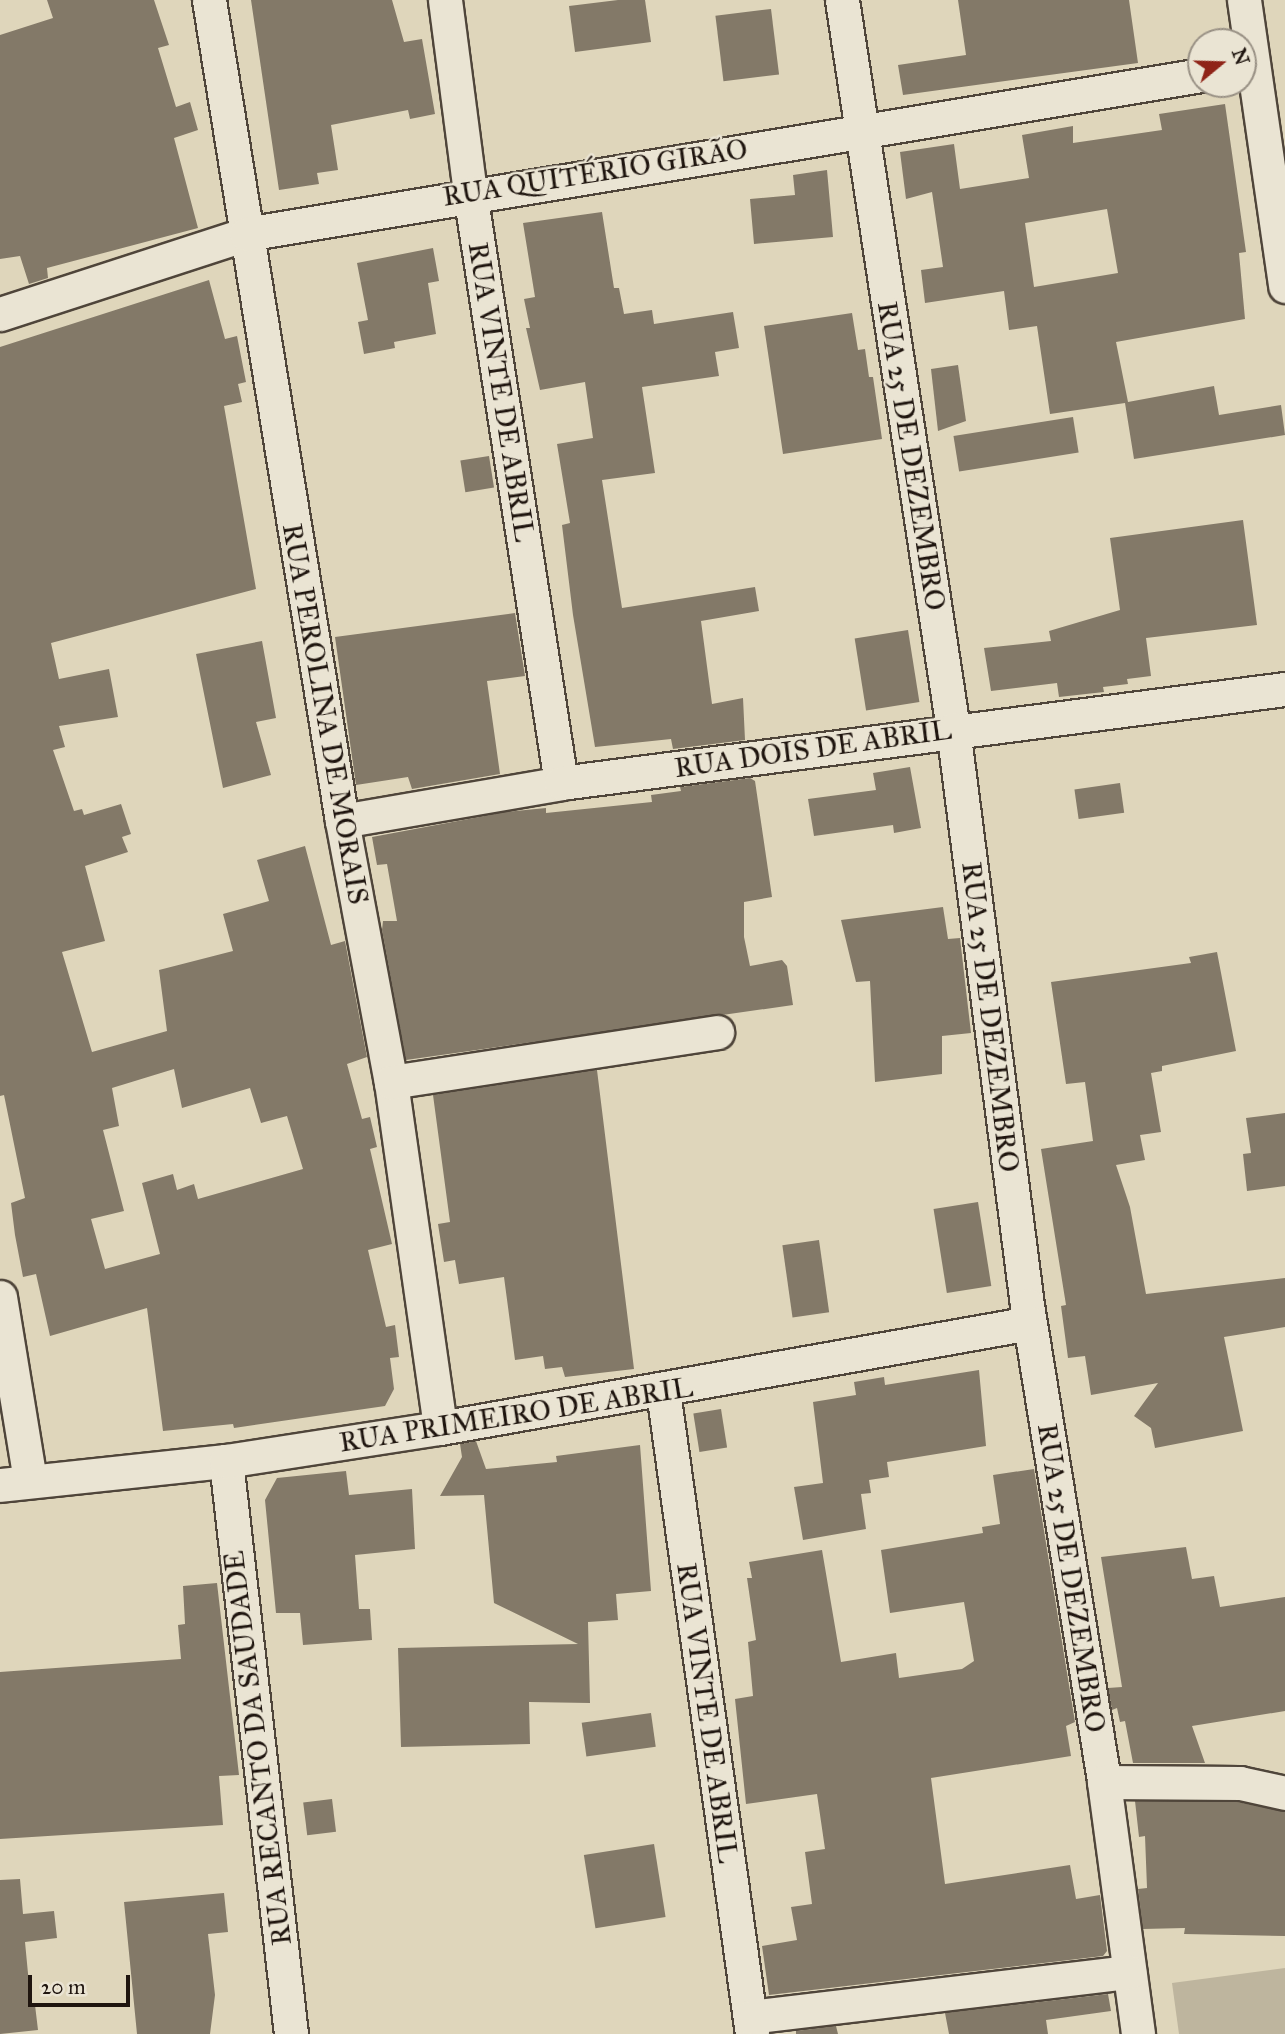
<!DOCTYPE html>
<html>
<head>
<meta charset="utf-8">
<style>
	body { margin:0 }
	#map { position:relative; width:1285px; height:2034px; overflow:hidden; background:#dfd6bb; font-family:"IM FELL Great Primer",serif }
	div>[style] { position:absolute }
	.green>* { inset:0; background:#beb59e }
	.building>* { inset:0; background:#837968; transform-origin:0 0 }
	.roads { filter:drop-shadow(2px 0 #4f453a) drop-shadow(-2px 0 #4f453a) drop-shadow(0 2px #4f453a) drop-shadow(0 -2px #4f453a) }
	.street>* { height:33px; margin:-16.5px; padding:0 16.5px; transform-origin:16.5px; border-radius:16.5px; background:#eae4d3 }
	span { translate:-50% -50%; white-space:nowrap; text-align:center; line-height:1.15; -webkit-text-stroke:5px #eae4d3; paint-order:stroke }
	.street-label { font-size:28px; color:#1f150f }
	.north { position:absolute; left:1187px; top:28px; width:70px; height:70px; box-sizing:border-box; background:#eae4d3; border:2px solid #999185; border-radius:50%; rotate:71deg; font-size:19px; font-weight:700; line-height:28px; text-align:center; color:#1f150f }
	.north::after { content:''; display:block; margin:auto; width:24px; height:32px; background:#8f2418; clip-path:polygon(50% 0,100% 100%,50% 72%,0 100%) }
	.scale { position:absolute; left:28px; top:1975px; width:102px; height:32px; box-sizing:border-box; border:4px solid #1f150f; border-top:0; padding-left:9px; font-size:21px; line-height:24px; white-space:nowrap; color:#1f150f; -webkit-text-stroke:5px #eae4d3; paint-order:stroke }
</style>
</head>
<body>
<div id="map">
	<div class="green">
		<div style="clip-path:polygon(1285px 1968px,1285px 2034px,1179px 2034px,1172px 1983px)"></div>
	</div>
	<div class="building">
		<div style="clip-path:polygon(47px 0,154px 0,169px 45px,158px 48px,176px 107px,190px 102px,198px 130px,174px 138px,198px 228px,47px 268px,48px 278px,29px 284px,20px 256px,0 259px,0 35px,53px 18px)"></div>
		<div style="clip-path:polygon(251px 0,392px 0,404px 42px,422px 39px,435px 114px,410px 119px,408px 110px,331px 125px,338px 170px,317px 173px,319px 184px,279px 190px)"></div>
		<div style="clip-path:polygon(618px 0,645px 0,651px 42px,575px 52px,569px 6px)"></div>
		<div style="clip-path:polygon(958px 0,1129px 0,1138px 63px,903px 95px,898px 65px,966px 55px)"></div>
		<div style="left:771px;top:9px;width:66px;height:56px;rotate:83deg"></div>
		<div style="clip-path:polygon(evenodd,1225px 104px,1246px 252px,1239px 253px,1245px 319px,1116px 342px,1128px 402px,1214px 386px,1219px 415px,1281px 405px,1285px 435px,1134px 459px,1125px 403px,1050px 414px,1037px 326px,1009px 330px,1004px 291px,925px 303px,921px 270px,943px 267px,932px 192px,906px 199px,900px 152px,954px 144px,960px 189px,1029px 178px,1022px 135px,1073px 126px,1073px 143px,1162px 130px,1159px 114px,1225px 104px,1107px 209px,1118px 273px,1034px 287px,1025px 223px,1107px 209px)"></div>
		<div style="clip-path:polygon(827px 170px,833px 237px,754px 244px,750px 199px,795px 195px,793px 175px)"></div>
		<div style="clip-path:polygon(602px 212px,614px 288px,619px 288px,624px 314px,652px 310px,654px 324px,733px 312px,739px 348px,715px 352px,719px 376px,642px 387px,655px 473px,602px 480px,622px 608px,755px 587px,759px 611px,701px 621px,712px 704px,743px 698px,745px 740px,673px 749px,671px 739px,595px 747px,573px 615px,562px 525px,570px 523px,557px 444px,593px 438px,585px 382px,540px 390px,526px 328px,530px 328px,524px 299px,535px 297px,523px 223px)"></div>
		<div style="clip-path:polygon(433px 248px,439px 281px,428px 283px,436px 334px,394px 342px,395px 348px,364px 354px,358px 322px,368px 320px,357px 263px)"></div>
		<div style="clip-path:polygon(evenodd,209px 280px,225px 339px,237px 336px,246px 382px,238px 384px,242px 402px,224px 406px,256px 589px,51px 643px,59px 679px,109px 669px,118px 717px,59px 726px,65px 747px,53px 750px,74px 811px,82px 809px,84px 815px,121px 804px,131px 834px,122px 837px,128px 852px,85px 866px,105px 941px,62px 952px,92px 1052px,167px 1031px,159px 970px,233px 951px,223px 914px,269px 901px,257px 860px,305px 846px,331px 945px,345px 941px,367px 1057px,347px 1064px,362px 1119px,370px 1117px,377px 1147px,370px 1149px,392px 1244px,368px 1250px,386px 1327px,395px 1325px,399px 1357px,390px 1358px,394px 1389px,385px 1406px,234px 1428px,233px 1424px,163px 1431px,147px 1308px,50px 1336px,36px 1274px,23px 1277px,15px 1235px,11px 1203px,25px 1198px,4px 1095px,0 1096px,0 347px,209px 280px,174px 1069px,182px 1108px,250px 1088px,261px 1123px,287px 1116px,303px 1169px,198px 1199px,194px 1184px,177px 1190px,173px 1174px,142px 1183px,160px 1254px,105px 1269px,91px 1219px,124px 1211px,103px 1130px,119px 1126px,112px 1088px,174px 1069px)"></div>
		<div style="clip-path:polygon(852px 313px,858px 350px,865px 349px,869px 377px,873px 377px,882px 439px,783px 454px,764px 326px)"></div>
		<div style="clip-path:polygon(958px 365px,966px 421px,938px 431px,931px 369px)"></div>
		<div style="left:1073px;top:417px;width:36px;height:121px;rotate:81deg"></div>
		<div style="left:489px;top:456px;width:32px;height:29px;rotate:81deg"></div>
		<div style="clip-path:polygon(1243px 520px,1257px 625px,1146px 638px,1151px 676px,1127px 679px,1128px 684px,1103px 687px,1104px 692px,1059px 697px,1057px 683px,991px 691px,984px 648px,1051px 641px,1049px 631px,1120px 610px,1110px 538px)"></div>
		<div style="clip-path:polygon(515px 613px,525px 676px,487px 681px,500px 774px,412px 789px,408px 777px,356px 785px,335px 637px)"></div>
		<div style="left:908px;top:630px;width:73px;height:54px;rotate:81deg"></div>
		<div style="clip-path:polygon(262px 641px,276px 718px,256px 722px,271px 775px,223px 788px,196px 654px)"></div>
		<div style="clip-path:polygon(910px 767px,921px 828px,894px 833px,893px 825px,814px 836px,808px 799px,876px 790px,873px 773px)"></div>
		<div style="clip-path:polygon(750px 778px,755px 781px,772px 897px,744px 902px,744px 937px,750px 966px,782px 960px,787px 966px,793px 1005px,406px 1060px,382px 930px,383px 921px,397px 921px,387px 864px,377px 865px,372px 837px,506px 812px,546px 808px,546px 813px,652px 802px,651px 795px,681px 791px,680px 787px)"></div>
		<div style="left:1120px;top:783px;width:30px;height:46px;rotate:82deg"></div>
		<div style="clip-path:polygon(943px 907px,948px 939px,960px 938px,971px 1033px,942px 1036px,942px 1074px,875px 1082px,870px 981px,856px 982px,841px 920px)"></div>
		<div style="clip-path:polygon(1217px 952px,1236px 1051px,1162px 1066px,1162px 1071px,1151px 1073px,1161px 1132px,1140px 1135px,1145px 1160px,1116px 1165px,1130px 1207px,1146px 1294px,1285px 1278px,1285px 1327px,1224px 1337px,1243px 1431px,1155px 1448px,1151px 1428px,1134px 1416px,1158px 1383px,1091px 1395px,1085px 1356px,1068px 1358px,1061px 1306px,1066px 1305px,1041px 1149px,1093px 1141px,1085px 1082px,1066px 1084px,1051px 982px,1191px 963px,1189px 957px)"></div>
		<div style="clip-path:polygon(597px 1070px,634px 1369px,565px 1377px,562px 1367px,545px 1369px,543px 1356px,515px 1360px,504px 1277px,459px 1284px,455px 1260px,444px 1262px,438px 1224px,450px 1222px,433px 1095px)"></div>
		<div style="clip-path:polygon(1285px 1113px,1285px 1186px,1247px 1191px,1243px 1154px,1251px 1153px,1246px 1118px)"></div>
		<div style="left:978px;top:1202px;width:85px;height:45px;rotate:81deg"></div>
		<div style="left:819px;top:1240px;width:73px;height:37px;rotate:82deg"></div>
		<div style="clip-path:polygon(979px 1370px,986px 1446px,887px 1462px,889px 1477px,869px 1480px,871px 1493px,861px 1494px,866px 1529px,803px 1540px,794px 1487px,823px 1483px,813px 1402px,856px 1395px,854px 1382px,884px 1377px,885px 1385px)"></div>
		<div style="left:721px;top:1409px;width:39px;height:28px;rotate:81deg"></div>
		<div style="clip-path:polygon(476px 1441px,486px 1469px,557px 1462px,556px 1456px,640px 1445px,651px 1591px,616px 1594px,618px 1620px,588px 1622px,590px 1703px,529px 1702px,530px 1744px,401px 1747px,398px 1648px,578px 1644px,494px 1603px,484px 1495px,440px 1496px,462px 1457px,460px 1444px)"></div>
		<div style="clip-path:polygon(1034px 1469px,1075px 1722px,1066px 1726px,1071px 1756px,931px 1778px,945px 1884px,1070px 1865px,1076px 1899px,1100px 1895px,1107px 1951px,1103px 1956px,769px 1995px,762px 1946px,797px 1940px,791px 1907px,812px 1904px,805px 1852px,825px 1849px,817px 1794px,746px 1804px,735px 1699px,753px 1696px,748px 1642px,756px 1640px,747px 1578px,752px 1578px,749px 1562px,822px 1550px,841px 1662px,896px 1653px,899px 1678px,962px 1669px,974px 1661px,964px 1602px,890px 1613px,881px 1550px,983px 1533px,982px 1527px,1000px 1524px,993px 1475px)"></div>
		<div style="clip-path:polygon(346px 1471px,349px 1495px,412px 1489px,415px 1549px,355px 1555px,359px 1609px,370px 1609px,372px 1640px,303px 1645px,300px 1613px,276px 1613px,265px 1500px,277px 1478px)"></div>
		<div style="clip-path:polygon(1186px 1547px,1192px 1579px,1214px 1576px,1220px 1607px,1285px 1597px,1285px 1711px,1192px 1726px,1205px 1763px,1133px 1763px,1125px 1721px,1120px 1722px,1117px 1708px,1112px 1710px,1108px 1688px,1122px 1687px,1101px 1557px)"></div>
		<div style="clip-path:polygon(217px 1583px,239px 1775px,219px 1776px,223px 1825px,0 1839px,0 1672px,181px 1659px,178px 1625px,185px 1624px,183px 1586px)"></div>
		<div style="left:651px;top:1713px;width:34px;height:70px;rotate:82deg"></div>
		<div style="left:332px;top:1799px;width:33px;height:29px;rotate:83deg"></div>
		<div style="clip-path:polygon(1135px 1801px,1238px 1802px,1285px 1812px,1285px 1936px,1184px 1934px,1185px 1928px,1143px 1929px,1138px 1889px,1147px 1888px,1145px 1836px,1139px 1837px)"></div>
		<div style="left:654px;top:1844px;width:74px;height:71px;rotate:81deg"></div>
		<div style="clip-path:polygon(20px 1879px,23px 1914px,54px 1911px,57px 1938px,25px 1942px,31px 2005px,35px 2005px,38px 2030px,0 2034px,0 1880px)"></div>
		<div style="clip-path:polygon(224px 1893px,228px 1932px,208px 1934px,215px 1995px,210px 2034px,137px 2034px,124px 1902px)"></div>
		<div style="clip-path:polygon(1108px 1994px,1111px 2011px,1046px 2020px,1048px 2034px,949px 2034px,945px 2013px)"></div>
		<div style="clip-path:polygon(836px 2026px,838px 2034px,796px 2034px,796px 2031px)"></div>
	</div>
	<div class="roads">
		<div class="street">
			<div style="left:209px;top:0;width:832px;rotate:80.8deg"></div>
			<div style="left:342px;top:821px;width:266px;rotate:79.4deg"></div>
			<div style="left:391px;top:1082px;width:349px;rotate:81.9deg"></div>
			<div style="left:445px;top:0;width:195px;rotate:82.6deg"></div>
			<div style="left:470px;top:193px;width:597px;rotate:81.23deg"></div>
			<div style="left:842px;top:0;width:737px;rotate:81.34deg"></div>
			<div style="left:953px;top:729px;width:581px;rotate:82.68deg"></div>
			<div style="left:1027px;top:1305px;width:483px;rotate:80.8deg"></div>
			<div style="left:1104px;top:1782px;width:254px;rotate:82.3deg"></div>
			<div style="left:1244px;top:0;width:289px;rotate:81.8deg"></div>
			<div style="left:0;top:314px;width:259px;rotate:-18deg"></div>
			<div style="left:246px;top:234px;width:968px;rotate:-9.45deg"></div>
			<div style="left:342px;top:821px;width:222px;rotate:-9.8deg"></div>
			<div style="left:561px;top:783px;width:730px;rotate:-7.4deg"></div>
			<div style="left:391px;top:1082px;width:330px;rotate:-8.7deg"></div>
			<div style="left:0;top:1297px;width:186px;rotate:80.7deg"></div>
			<div style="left:663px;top:1391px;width:649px;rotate:82.12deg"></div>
			<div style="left:226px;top:1461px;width:577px;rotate:83.53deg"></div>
			<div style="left:0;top:1485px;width:227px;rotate:-6.1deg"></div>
			<div style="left:226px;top:1461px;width:217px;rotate:-8.8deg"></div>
			<div style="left:440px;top:1428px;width:599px;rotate:-10.09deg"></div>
			<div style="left:1104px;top:1782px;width:136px;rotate:0.4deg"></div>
			<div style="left:1240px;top:1783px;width:46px;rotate:12.5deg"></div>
			<div style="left:750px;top:2017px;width:382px;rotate:-6.8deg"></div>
		</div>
	</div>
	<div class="street-label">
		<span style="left:595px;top:173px;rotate:-9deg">RUA QUITÉRIO GIRÃO</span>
		<span style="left:501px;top:392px;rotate:81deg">RUA VINTE DE ABRIL</span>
		<span style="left:911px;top:456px;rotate:81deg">RUA 25 DE DEZEMBRO</span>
		<span style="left:325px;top:714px;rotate:80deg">RUA PEROLINA DE MORAIS</span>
		<span style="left:813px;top:749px;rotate:-8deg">RUA DOIS DE ABRIL</span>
		<span style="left:990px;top:1017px;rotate:83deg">RUA 25 DE DEZEMBRO</span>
		<span style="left:516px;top:1415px;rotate:-9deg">RUA PRIMEIRO DE ABRIL</span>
		<span style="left:1071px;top:1578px;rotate:81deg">RUA 25 DE DEZEMBRO</span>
		<span style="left:707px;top:1713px;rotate:82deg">RUA VINTE DE ABRIL</span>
		<span style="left:258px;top:1748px;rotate:-97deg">RUA RECANTO DA SAUDADE</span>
	</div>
	<div class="north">N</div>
	<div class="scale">20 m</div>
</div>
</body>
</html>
